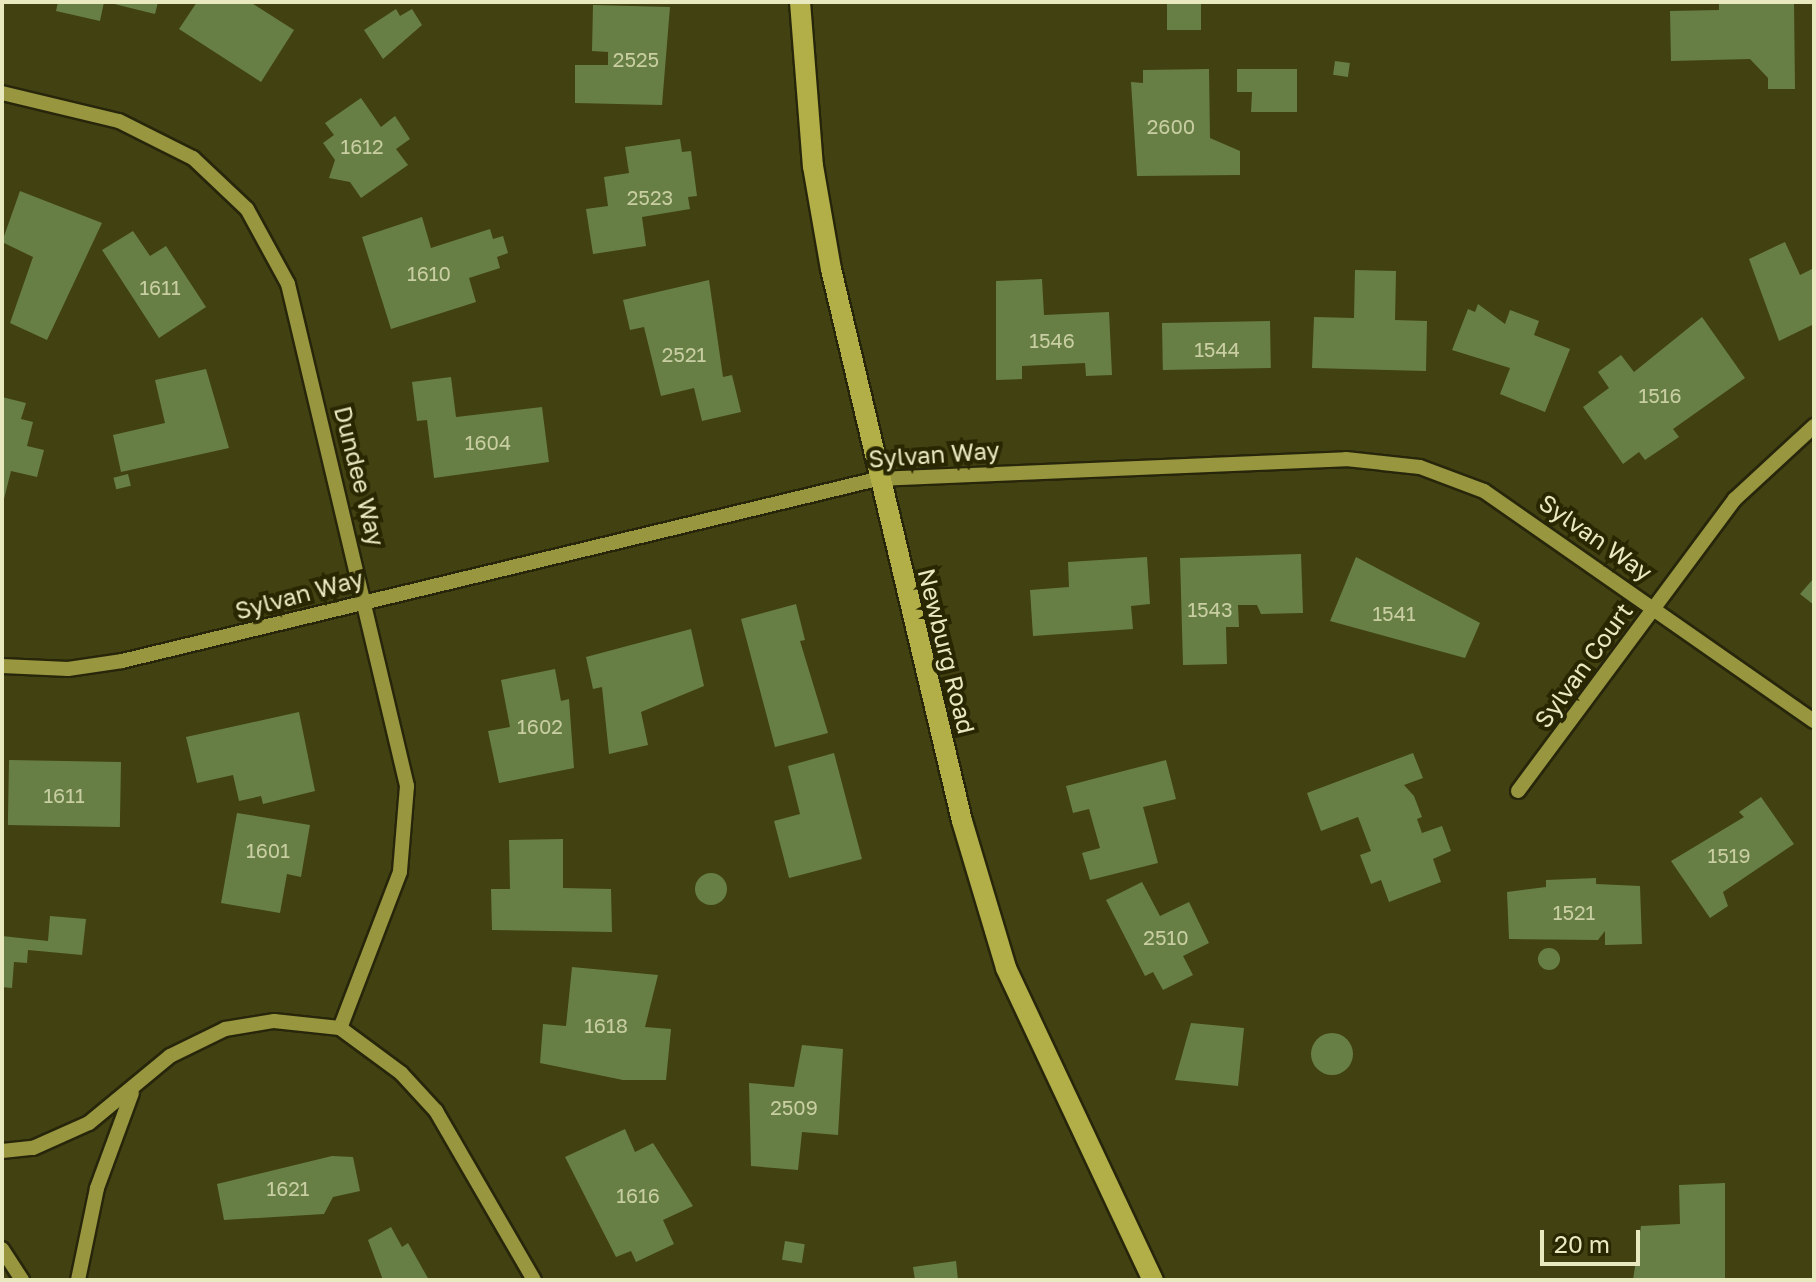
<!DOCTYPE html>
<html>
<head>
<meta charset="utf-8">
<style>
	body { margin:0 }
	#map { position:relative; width:1816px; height:1282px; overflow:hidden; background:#424112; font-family:"Golos Text",sans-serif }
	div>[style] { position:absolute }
	.building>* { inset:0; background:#677f45; transform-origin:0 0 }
	.round { border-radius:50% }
	.roads { filter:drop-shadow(2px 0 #27260b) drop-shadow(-2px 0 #27260b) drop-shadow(0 2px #27260b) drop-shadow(0 -2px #27260b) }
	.minor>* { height:14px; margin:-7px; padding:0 7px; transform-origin:7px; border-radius:7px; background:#98963f }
	.major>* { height:20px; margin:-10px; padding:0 10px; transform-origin:10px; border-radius:10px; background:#b2af48 }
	span { translate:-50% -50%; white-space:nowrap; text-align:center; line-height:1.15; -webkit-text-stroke:8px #282702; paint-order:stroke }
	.number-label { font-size:20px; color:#c8cea1 }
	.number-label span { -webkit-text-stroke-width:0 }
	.street-label { font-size:24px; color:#e9e9c0 }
	.frame { position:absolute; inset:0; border:4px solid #e9e9c0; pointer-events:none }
	.scale { position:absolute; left:1540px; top:1230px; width:100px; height:36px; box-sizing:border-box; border:4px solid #e9e9c0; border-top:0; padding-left:10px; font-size:24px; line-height:28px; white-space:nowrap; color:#e9e9c0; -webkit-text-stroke:6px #282702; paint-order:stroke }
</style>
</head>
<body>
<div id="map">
	<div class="building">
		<div style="clip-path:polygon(58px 2px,104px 2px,100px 21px,56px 11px)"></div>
		<div style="clip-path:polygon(106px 2px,158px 2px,155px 14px)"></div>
		<div style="clip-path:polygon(197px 2px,250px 2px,294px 30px,261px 82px,179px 29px)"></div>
		<div style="left:1167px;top:2px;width:34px;height:28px"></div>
		<div style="clip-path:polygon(1719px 2px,1794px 2px,1795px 89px,1768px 89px,1768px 78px,1750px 59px,1671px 61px,1670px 11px,1719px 10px)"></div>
		<div style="clip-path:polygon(593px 5px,670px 7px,662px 105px,575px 103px,575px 65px,608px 65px,608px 52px,592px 51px)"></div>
		<div style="clip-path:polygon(396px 9px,400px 16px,412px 9px,422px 25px,383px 59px,364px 30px)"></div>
		<div style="left:1335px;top:61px;width:15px;height:14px;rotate:8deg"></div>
		<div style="clip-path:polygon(1209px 69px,1210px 138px,1240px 151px,1240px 175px,1137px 176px,1131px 82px,1143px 83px,1143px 70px)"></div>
		<div style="clip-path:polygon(1237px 69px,1297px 69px,1297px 112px,1251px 112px,1252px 92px,1237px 92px)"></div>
		<div style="clip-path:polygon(361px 98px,381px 127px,395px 116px,410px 139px,396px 149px,408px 165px,361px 198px,350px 182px,329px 178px,335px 160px,323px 143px,334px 135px,325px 123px)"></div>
		<div style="clip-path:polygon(680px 139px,682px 152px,691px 151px,697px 196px,688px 197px,690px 209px,642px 217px,646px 246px,593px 254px,586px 209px,608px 206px,604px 177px,629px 173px,625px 147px)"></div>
		<div style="clip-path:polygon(20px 191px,102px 223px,47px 340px,10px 323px,33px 257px,2px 242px)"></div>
		<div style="clip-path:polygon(422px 217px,431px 248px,490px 229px,493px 239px,503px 236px,508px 253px,497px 257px,500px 268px,469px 278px,476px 302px,391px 329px,362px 237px)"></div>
		<div style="clip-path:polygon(133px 231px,150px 256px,166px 246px,206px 307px,159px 338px,102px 250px)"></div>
		<div style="clip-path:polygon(1785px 242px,1800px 275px,1814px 268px,1814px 324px,1779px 341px,1749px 259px)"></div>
		<div style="clip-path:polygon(1355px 270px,1396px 271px,1395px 320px,1427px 321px,1426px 371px,1312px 368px,1314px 317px,1354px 318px)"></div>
		<div style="clip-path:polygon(1042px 279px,1044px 315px,1109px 312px,1112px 375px,1086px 376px,1085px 363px,1022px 366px,1022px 379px,996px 380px,996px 281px)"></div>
		<div style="clip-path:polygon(709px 280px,723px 377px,732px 375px,741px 412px,702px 421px,694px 388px,661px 396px,644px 327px,630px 330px,623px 300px)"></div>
		<div style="clip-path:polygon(1478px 304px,1505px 324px,1510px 310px,1539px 321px,1534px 335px,1570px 349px,1545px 412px,1500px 394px,1510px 368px,1452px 350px,1468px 309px,1475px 312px)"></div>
		<div style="clip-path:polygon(1702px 317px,1745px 378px,1673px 429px,1679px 437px,1645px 460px,1639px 452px,1623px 464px,1583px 407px,1609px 388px,1598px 372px,1621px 355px,1634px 372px)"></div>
		<div style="left:1270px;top:321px;width:47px;height:108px;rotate:89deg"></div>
		<div style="clip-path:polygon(206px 369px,229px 448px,121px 472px,113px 435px,165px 423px,155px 380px)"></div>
		<div style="clip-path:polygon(451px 377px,456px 417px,542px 407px,549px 462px,434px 478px,427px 420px,417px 421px,412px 382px)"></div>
		<div style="clip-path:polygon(2px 397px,26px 403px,21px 419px,33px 422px,27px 446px,44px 450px,37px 477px,11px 471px,3px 503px)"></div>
		<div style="left:128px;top:474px;width:12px;height:15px;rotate:76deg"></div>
		<div style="clip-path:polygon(1301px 554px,1303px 613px,1261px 614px,1257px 605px,1238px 605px,1239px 627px,1226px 627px,1227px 664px,1183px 665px,1180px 558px)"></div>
		<div style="clip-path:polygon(1147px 557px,1150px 604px,1131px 606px,1133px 629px,1033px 636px,1030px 590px,1069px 587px,1068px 562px)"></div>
		<div style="clip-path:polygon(1356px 557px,1480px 623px,1465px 658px,1330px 621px)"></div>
		<div style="clip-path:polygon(1814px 578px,1814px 605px,1800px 594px)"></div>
		<div style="clip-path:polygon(796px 604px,805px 640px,800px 641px,828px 733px,775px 747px,741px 619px)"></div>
		<div style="clip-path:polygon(691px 629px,704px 686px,641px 712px,648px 745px,609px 754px,602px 687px,593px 689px,586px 657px)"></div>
		<div style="clip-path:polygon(555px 669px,561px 701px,569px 699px,574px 768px,499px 783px,488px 731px,510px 727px,501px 680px)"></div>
		<div style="clip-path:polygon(299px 712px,315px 791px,263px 804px,261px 796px,239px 801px,233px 775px,197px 783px,186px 737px)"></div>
		<div style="clip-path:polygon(834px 753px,862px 859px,789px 878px,774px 821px,800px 814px,788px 766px)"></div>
		<div style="clip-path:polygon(1413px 753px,1423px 778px,1404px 785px,1414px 796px,1422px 817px,1417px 819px,1422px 833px,1442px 826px,1451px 851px,1433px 859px,1441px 882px,1389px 902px,1381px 880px,1371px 884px,1360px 855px,1371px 851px,1358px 817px,1321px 831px,1307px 793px)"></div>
		<div style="left:9px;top:760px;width:112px;height:65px;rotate:1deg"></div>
		<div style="clip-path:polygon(1166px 760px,1176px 799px,1143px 807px,1158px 863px,1090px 880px,1082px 853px,1100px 848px,1089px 809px,1073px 813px,1066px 786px)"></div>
		<div style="clip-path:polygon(1761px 797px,1794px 844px,1723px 892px,1728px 906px,1710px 918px,1671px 861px,1744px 817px,1739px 812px)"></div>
		<div style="clip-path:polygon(237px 813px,310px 825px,301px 877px,287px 874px,280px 913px,221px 903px)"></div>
		<div style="clip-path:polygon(563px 839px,563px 888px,611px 889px,612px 932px,492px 930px,491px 889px,510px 889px,509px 840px)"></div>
		<div class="round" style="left:695px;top:873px;width:32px;height:32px"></div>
		<div style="clip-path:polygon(1596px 878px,1596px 884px,1640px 886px,1642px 944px,1605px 945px,1605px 931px,1598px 940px,1509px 939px,1507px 892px,1546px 887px,1546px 880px)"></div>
		<div style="clip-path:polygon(1142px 882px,1160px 916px,1189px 902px,1209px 943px,1183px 956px,1193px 975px,1163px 990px,1153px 972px,1145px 976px,1106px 900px)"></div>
		<div style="clip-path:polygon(50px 916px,86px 919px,82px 955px,28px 950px,27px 963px,14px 962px,12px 988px,2px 987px,2px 936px,48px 941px)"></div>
		<div class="round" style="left:1538px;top:948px;width:22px;height:22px"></div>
		<div style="clip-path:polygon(572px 967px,658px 975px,645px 1027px,671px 1029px,666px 1080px,623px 1080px,540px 1063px,543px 1024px,566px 1026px)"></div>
		<div style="clip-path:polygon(1191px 1023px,1244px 1028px,1238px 1086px,1175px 1080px)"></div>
		<div class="round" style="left:1311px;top:1033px;width:42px;height:42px"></div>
		<div style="clip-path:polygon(802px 1045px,843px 1049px,838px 1135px,802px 1132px,798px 1170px,751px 1166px,749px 1083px,794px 1087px)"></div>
		<div style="clip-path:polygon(625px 1129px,635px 1152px,653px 1143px,693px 1206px,663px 1220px,674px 1244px,636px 1262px,631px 1251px,616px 1257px,565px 1157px)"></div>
		<div style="clip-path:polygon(332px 1156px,353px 1157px,360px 1191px,333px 1197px,324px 1214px,224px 1220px,217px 1184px)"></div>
		<div style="clip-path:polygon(1725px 1183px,1725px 1280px,1633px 1280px,1641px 1226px,1680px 1224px,1679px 1185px)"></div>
		<div style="clip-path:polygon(391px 1227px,402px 1247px,408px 1243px,429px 1280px,383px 1280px,368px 1240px)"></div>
		<div style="left:785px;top:1241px;width:20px;height:19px;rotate:9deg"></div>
		<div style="clip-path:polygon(956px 1261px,958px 1280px,915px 1280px,913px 1267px)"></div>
	</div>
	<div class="roads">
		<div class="minor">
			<div style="left:2px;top:93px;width:120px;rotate:13.5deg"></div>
			<div style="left:119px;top:121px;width:83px;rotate:26.6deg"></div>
			<div style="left:193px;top:158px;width:74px;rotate:43.4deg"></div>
			<div style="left:247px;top:209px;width:85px;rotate:61.3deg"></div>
			<div style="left:288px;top:284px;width:516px;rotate:76.66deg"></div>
			<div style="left:407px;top:786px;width:86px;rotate:94.7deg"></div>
			<div style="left:400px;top:872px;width:167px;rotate:111deg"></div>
			<div style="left:2px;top:666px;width:66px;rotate:2.6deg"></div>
			<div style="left:68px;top:669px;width:55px;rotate:-8.4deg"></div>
			<div style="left:122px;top:661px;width:777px;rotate:-13.55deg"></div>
			<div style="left:877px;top:479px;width:469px;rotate:-2.4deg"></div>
			<div style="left:1346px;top:459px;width:74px;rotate:6.2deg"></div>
			<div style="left:1420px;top:467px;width:68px;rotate:20.6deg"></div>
			<div style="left:1484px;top:491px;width:402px;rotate:34.9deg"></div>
			<div style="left:1518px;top:791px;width:364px;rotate:-53.4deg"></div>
			<div style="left:1735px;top:499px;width:108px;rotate:-42.7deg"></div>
			<div style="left:2px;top:1151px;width:31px;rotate:-6deg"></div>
			<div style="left:33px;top:1148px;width:61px;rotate:-24.1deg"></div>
			<div style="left:89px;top:1123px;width:105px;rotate:-39.6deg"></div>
			<div style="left:170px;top:1056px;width:61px;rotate:-26.1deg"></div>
			<div style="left:225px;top:1029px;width:50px;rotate:-9.3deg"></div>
			<div style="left:274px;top:1021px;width:66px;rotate:6.1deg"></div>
			<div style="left:340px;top:1028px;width:76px;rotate:36.4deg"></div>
			<div style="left:401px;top:1073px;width:52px;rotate:47.4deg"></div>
			<div style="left:436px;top:1111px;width:195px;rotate:59.9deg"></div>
			<div style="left:2px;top:1249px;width:37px;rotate:57deg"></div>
			<div style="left:78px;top:1280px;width:94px;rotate:-78.3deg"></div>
			<div style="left:97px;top:1188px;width:101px;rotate:-69.8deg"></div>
		</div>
		<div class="major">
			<div style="left:800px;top:2px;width:165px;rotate:85.5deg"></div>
			<div style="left:813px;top:166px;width:105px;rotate:80.1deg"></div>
			<div style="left:831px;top:269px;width:567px;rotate:76.65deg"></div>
			<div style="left:962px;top:821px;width:153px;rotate:73.3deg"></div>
			<div style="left:1006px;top:968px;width:345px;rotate:64.8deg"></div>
		</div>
	</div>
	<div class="number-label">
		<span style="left:636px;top:59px">2525</span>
		<span style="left:1171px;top:126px">2600</span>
		<span style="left:362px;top:146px">1612</span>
		<span style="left:650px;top:197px">2523</span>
		<span style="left:429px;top:273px">1610</span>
		<span style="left:160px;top:287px">1611</span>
		<span style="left:1052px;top:340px">1546</span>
		<span style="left:1217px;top:349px">1544</span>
		<span style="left:684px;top:354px">2521</span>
		<span style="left:1660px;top:395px">1516</span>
		<span style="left:488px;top:442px">1604</span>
		<span style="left:1210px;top:609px">1543</span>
		<span style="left:1394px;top:613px">1541</span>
		<span style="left:540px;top:726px">1602</span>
		<span style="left:64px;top:795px">1611</span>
		<span style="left:268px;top:850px">1601</span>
		<span style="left:1729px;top:855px">1519</span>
		<span style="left:1574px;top:912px">1521</span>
		<span style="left:1166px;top:937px">2510</span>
		<span style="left:606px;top:1025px">1618</span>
		<span style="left:794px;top:1107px">2509</span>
		<span style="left:288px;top:1188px">1621</span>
		<span style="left:638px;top:1195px">1616</span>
	</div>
	<div class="street-label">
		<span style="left:934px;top:454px;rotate:-4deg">Sylvan Way</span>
		<span style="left:360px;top:476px;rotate:76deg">Dundee Way</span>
		<span style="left:1596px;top:537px;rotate:35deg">Sylvan Way</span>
		<span style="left:299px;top:594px;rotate:-15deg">Sylvan Way</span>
		<span style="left:947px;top:651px;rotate:76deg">Newburg Road</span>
		<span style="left:1583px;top:665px;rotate:-54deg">Sylvan Court</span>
	</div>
	<div class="frame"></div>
	<div class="scale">20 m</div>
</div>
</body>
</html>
